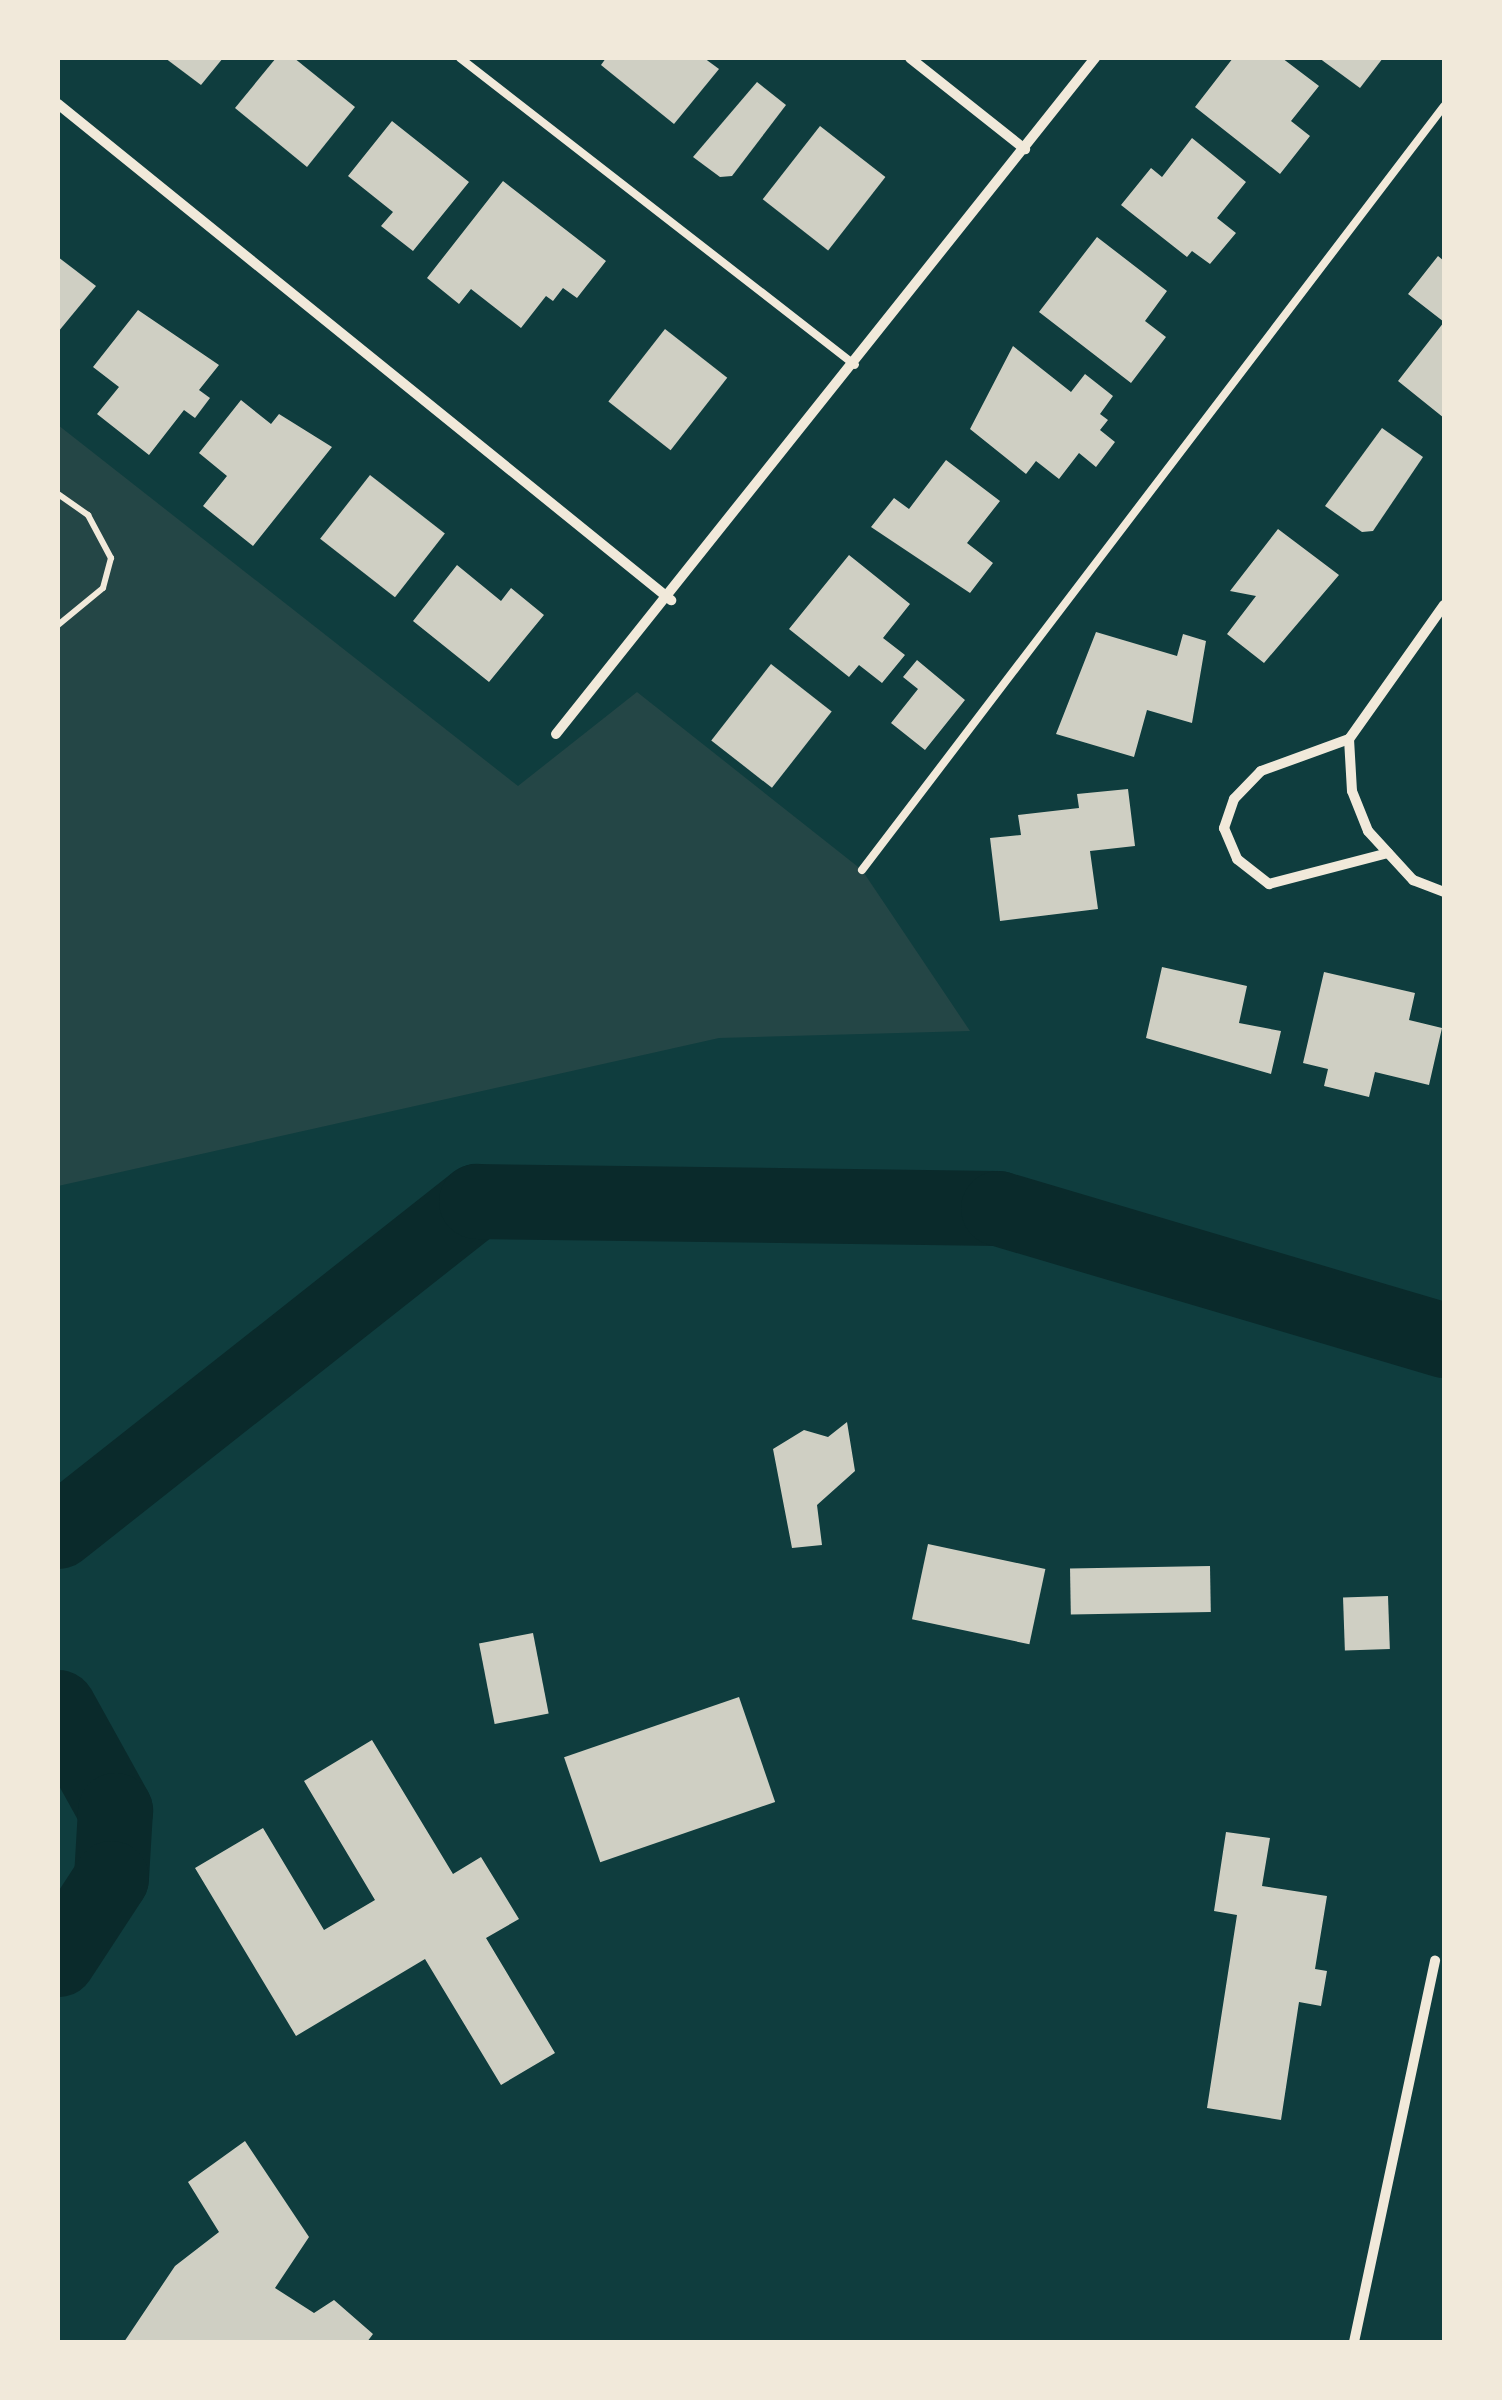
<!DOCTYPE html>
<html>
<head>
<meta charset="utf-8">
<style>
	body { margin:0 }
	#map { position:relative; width:1502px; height:2400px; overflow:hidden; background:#0f3d3e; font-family:"Source Serif 4",serif }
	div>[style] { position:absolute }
	.green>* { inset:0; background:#244646 }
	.river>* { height:75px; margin:-37.5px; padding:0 37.5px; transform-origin:37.5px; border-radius:37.5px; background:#0a2a2b }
	.building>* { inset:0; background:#cfcfc3; transform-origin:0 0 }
	.path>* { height:6px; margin:-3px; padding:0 3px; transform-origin:3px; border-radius:3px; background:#f1e9da }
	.service>* { height:8px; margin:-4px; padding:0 4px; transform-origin:4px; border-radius:4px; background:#f1e9da }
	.minor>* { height:10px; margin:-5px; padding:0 5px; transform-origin:5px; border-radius:5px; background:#f1e9da }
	span { translate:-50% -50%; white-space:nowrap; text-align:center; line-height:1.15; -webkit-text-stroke:10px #f1e9da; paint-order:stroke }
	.frame { position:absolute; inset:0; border:60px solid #f1e9da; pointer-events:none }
</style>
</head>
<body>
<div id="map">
	<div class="green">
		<div style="clip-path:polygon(58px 425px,518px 786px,637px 692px,862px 870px,970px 1031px,719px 1038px,58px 1186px)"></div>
	</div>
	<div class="river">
		<div style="left:58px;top:1531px;width:533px;rotate:-38.29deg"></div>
		<div style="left:476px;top:1201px;width:522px;rotate:0.77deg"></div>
		<div style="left:998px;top:1208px;width:465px;rotate:16.5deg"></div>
		<div style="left:58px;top:1707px;width:118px;rotate:61deg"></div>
		<div style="left:115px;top:1810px;width:68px;rotate:93.4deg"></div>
		<div style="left:111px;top:1878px;width:97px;rotate:123.2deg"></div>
	</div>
	<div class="building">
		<div style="clip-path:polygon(165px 58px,223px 58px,201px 85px)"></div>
		<div style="clip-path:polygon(276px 58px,294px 58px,355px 107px,307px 167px,235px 108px)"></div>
		<div style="clip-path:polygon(606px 58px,704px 58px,719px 69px,674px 124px,601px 65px)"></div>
		<div style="clip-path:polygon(1233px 58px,1282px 58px,1319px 86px,1291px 121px,1310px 136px,1280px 174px,1195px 107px)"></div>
		<div style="clip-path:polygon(1319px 58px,1383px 58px,1360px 88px)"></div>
		<div style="clip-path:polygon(757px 82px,786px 105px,732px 176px,720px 177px,693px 157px)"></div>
		<div style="clip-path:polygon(392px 121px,469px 182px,413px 251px,381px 226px,393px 212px,348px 176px)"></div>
		<div style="left:820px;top:126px;width:83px;height:93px;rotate:38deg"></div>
		<div style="clip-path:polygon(1192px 138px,1246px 182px,1217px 218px,1236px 233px,1210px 264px,1192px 251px,1187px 257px,1121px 205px,1151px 168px,1162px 177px)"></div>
		<div style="clip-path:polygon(503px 181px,606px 261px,577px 298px,563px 288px,553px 301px,546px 296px,521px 328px,471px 289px,459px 304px,427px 278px)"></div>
		<div style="clip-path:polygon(1097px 237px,1167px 291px,1145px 321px,1166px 337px,1131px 383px,1039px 312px)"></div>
		<div style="clip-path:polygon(1438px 256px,1444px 261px,1444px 418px,1398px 381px,1444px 322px,1408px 294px)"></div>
		<div style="clip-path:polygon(58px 257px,96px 286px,58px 332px)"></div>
		<div style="clip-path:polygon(138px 310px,219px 365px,199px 390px,210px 398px,195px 418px,184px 410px,149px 455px,97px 414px,119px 387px,93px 367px)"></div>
		<div style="left:665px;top:329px;width:79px;height:92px;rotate:38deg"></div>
		<div style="clip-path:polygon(1013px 346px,1071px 392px,1085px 374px,1113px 396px,1100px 414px,1108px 420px,1100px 430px,1115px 442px,1096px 467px,1079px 453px,1059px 479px,1036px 461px,1026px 474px,970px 429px)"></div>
		<div style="clip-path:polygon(241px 400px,271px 424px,279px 414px,332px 447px,253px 546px,203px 506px,227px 476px,199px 453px)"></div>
		<div style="clip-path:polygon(1382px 428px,1423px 457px,1373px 531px,1362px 532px,1325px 506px)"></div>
		<div style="clip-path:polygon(946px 460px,1000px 501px,967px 543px,993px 563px,970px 593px,871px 527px,894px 498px,909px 509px)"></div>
		<div style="left:370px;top:475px;width:95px;height:81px;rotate:38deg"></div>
		<div style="clip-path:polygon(1278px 529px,1339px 575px,1264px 663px,1227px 634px,1256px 596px,1230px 591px)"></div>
		<div style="clip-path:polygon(849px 555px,910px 604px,883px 638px,905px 655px,882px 683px,859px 665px,849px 677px,789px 629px)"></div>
		<div style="clip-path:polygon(457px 565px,501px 601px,511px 588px,544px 615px,489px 682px,413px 621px)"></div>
		<div style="clip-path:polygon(1096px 632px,1177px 656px,1183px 634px,1206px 641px,1192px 723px,1147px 710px,1134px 757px,1056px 734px)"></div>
		<div style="clip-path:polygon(917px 660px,965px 700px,925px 750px,891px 723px,918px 689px,903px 677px)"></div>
		<div style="left:771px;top:664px;width:77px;height:97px;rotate:38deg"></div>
		<div style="clip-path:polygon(1128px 789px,1135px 846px,1090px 851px,1098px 909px,1000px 921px,990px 838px,1021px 835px,1018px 815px,1079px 808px,1077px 794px)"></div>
		<div style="clip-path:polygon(1162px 967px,1247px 986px,1239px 1023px,1281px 1031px,1271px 1074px,1146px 1038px)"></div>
		<div style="clip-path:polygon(1324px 972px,1415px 993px,1409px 1020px,1442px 1028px,1429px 1085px,1375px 1072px,1369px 1097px,1324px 1086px,1328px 1069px,1303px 1063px)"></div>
		<div style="clip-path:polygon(847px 1422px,855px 1471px,817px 1505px,822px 1545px,792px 1548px,773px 1449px,804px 1430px,828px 1437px)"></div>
		<div style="left:928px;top:1544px;width:120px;height:77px;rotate:12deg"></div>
		<div style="left:1210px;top:1566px;width:46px;height:140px;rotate:89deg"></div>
		<div style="left:1388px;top:1596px;width:53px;height:45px;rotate:88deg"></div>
		<div style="left:533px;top:1633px;width:82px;height:55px;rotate:79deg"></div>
		<div style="left:739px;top:1697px;width:111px;height:185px;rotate:71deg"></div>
		<div style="clip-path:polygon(372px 1740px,453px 1874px,481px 1857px,519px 1919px,486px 1938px,555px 2053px,501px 2085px,425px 1959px,296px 2036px,195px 1868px,263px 1828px,324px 1930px,375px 1900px,304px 1781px)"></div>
		<div style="clip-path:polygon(1226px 1832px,1270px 1838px,1262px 1886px,1327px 1896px,1315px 1969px,1327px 1971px,1321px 2006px,1299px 2002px,1281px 2120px,1207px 2108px,1237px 1915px,1214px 1911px)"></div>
		<div style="clip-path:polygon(245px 2141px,309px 2237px,275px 2288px,314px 2313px,334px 2300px,373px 2334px,367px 2342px,124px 2342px,175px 2266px,219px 2232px,188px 2182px)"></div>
	</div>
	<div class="path">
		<div style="left:58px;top:494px;width:37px;rotate:35deg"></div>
		<div style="left:88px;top:515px;width:49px;rotate:61.9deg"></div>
		<div style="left:111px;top:558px;width:31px;rotate:105deg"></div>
		<div style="left:103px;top:588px;width:58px;rotate:140.6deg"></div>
	</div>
	<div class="service">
		<div style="left:460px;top:58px;width:500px;rotate:37.85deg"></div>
		<div style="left:862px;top:870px;width:960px;rotate:-52.7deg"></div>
	</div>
	<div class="minor">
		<div style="left:910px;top:58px;width:147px;rotate:38.4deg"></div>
		<div style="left:58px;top:104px;width:789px;rotate:38.98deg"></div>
		<div style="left:1444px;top:605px;width:164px;rotate:125.3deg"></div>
		<div style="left:1349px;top:739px;width:52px;rotate:86.7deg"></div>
		<div style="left:1352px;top:791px;width:43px;rotate:68.2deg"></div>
		<div style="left:1368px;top:831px;width:67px;rotate:47.4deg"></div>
		<div style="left:1413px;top:880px;width:33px;rotate:21deg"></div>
		<div style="left:556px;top:734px;width:865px;rotate:-51.43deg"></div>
		<div style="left:1349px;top:739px;width:94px;rotate:160deg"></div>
		<div style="left:1261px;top:771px;width:39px;rotate:134deg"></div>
		<div style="left:1234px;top:799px;width:31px;rotate:109deg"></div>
		<div style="left:1224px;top:828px;width:34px;rotate:67deg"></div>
		<div style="left:1237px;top:859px;width:41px;rotate:38deg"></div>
		<div style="left:1269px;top:884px;width:123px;rotate:-14.6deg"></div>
		<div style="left:1354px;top:2342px;width:390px;rotate:-78deg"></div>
	</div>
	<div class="frame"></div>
</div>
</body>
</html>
